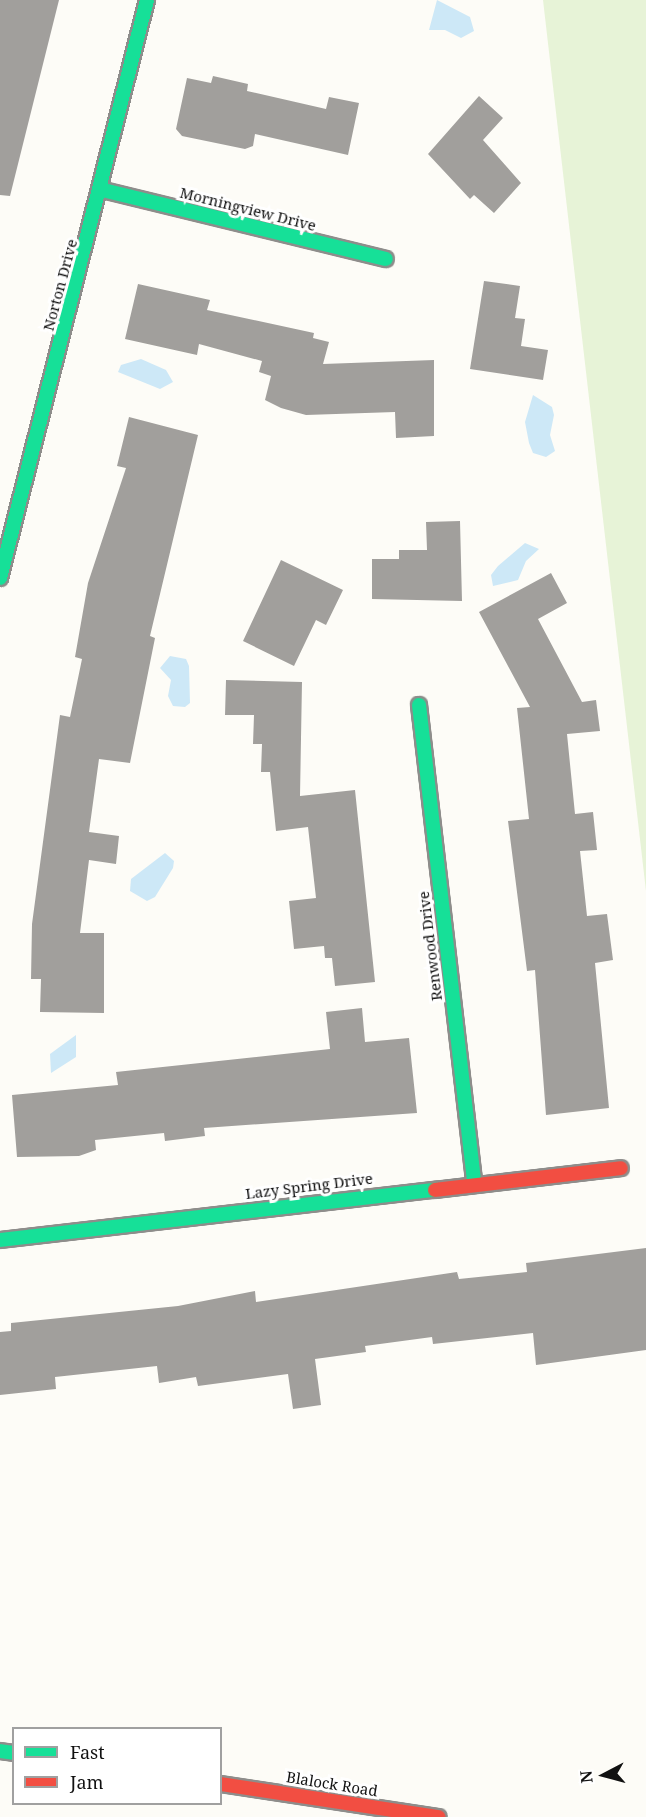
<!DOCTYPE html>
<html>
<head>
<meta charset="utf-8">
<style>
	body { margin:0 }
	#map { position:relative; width:646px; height:1817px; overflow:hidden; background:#fdfcf7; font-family:"Noto Serif",serif }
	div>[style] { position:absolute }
	.green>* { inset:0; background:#e7f3d7 }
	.water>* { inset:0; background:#cde8f7 }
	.building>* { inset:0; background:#a19f9c }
	.roads { filter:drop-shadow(2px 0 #8e8d8b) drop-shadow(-2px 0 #8e8d8b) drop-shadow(0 2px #8e8d8b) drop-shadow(0 -2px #8e8d8b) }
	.fast>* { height:14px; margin:-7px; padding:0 7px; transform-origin:7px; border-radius:7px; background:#16e098 }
	.jam>* { height:14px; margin:-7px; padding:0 7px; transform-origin:7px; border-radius:7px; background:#f24e42 }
	span { translate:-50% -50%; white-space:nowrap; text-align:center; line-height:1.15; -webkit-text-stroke:6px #fff; paint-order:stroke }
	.street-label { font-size:15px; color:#111 }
	.legend { position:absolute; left:12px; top:1727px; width:210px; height:78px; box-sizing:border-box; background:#fff; border:2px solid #a0a0a0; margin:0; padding:8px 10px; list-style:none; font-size:18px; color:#111 }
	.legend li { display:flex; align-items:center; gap:12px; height:30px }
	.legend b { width:30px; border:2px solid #a0a0a0 }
	.north { position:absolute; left:574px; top:1745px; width:60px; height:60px; -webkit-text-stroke:4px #fff; paint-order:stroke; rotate:264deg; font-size:16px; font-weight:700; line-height:24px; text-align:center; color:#111 }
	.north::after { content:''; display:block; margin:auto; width:21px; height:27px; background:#111; clip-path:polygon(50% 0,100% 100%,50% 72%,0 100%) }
</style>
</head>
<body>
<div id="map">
	<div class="green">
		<div style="clip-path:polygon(543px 0,646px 0,646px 891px)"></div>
	</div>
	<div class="water">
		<div style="clip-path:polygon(437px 0,470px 17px,474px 31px,461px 38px,445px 30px,429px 30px)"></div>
		<div style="clip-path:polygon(141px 359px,166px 370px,173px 382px,160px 389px,118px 372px,121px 365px)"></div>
		<div style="clip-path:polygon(533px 395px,552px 407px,554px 415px,550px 435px,555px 451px,546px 457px,533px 453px,529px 443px,525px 422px)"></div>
		<div style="clip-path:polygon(525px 543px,539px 549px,526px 561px,518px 580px,493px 586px,491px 575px,498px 566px)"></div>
		<div style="clip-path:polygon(170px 656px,186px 659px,189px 666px,190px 703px,185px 707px,173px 706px,168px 696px,171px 680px,160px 668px)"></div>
		<div style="clip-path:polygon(165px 853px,174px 861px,173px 868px,155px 897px,147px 901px,130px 891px,131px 879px)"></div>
		<div style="clip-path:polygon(76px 1035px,76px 1057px,51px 1073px,50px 1054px)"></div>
	</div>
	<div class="building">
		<div style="clip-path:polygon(0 0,59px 0,10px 196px,0 195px)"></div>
		<div style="clip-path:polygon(213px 76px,248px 84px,247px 91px,326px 109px,329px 97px,359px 103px,348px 155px,255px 134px,253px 146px,245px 149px,182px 136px,176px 129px,187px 78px,211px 83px)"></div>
		<div style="clip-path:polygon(479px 96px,503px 118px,483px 140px,521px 183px,494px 213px,474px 195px,470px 199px,428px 154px)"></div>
		<div style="clip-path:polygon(484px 281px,520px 286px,515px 318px,525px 319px,521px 346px,548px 350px,543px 380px,470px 369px)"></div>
		<div style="clip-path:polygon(138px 284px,210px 300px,207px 310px,314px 333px,313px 338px,329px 342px,323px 364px,434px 360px,434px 436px,396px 438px,395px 412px,306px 415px,281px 408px,265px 400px,271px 376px,259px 372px,262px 361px,199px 344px,197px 355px,125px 339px)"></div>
		<div style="clip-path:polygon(129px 417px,198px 435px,150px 636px,155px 638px,130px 763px,99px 759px,89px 832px,119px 836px,116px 864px,89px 860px,80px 933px,104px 933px,104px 1013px,40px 1012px,41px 979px,31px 979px,32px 924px,60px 715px,70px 717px,82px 659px,75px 657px,88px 583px,126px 468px,117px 466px)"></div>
		<div style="clip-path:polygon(460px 521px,462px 601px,372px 599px,372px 559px,399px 559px,399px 550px,427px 550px,426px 522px)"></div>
		<div style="clip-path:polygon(281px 560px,343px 590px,326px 625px,316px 620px,294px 666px,243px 641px)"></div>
		<div style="clip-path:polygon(551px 573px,567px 603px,538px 619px,582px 702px,596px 700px,600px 731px,567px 734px,575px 814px,593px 812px,597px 850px,580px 851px,587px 916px,607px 914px,613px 960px,595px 963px,609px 1108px,546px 1115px,535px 970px,527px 971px,508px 821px,529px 819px,517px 708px,530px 707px,479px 612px)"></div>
		<div style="clip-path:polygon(226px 680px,302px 682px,300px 796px,355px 790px,375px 982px,335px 986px,332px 958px,325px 958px,324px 946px,294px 949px,289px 901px,316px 898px,308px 827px,276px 831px,270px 772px,261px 772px,262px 744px,253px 744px,254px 715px,225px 715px)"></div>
		<div style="clip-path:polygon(362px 1008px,365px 1042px,409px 1038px,417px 1113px,204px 1128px,205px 1136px,165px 1141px,164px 1133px,95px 1140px,96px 1150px,79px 1156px,17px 1157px,12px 1095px,118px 1085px,116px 1072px,330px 1049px,326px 1012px)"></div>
		<div style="clip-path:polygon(646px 1248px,646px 1350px,536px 1365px,533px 1333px,433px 1344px,432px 1337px,365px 1346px,366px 1352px,315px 1359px,321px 1405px,293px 1409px,288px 1374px,198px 1386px,196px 1377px,159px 1383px,157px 1366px,55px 1377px,56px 1389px,0 1395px,0 1332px,11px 1331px,11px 1323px,178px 1306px,255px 1291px,256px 1302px,457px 1272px,459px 1279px,527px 1272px,526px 1263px)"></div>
	</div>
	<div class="roads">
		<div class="fast">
			<div style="left:103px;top:190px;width:291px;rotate:13.7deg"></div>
			<div style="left:0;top:578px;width:596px;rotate:-75.73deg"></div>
			<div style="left:419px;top:705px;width:481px;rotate:83.4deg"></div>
			<div style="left:0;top:1240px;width:438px;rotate:-6.6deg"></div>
			<div style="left:0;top:1751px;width:14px;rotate:8deg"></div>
		</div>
		<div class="jam">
			<div style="left:435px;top:1190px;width:187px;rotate:-6.7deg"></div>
			<div style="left:220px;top:1784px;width:221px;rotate:8.6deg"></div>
		</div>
	</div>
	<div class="street-label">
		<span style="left:248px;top:209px;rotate:14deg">Morningview Drive</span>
		<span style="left:60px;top:285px;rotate:-75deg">Norton Drive</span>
		<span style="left:430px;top:946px;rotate:-97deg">Renwood Drive</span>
		<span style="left:309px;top:1186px;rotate:-7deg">Lazy Spring Drive</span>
		<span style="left:332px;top:1784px;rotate:9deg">Blalock Road</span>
	</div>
	<ul class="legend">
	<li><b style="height:8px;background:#16e098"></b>Fast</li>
	<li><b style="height:8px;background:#f24e42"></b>Jam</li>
	</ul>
	<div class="north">N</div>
</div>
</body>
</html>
